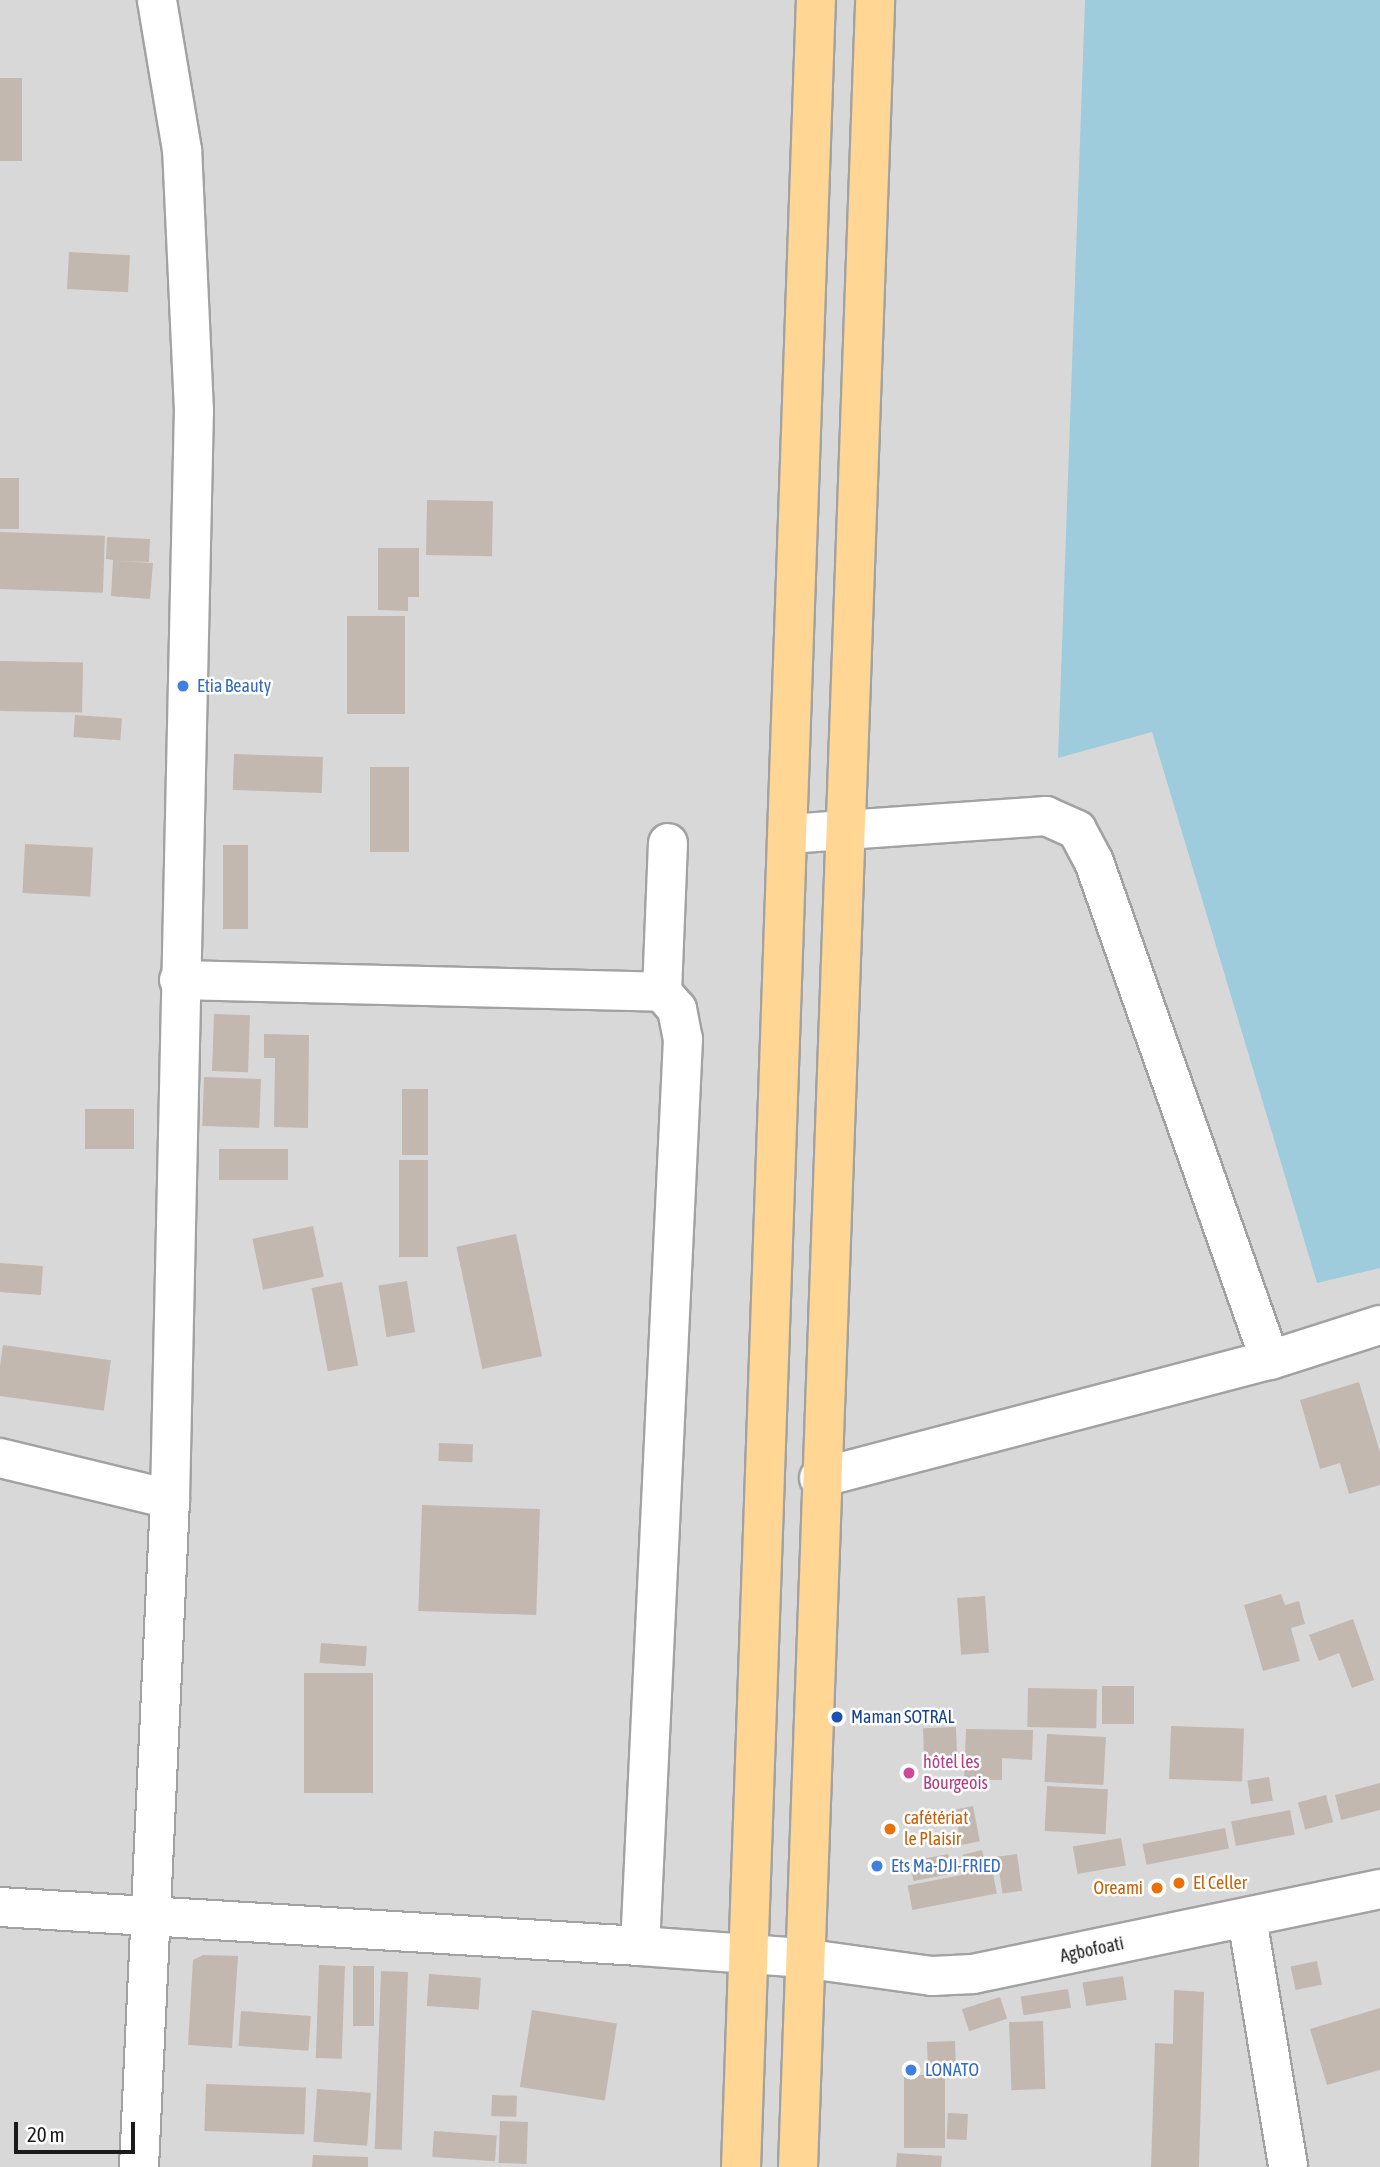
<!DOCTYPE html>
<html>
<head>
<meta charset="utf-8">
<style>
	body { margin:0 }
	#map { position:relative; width:1380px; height:2167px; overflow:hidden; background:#edeae0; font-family:"Asap Condensed",sans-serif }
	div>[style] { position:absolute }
	.residential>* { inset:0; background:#d9d8d8; transform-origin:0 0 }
	.water>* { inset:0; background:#9eccdd }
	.building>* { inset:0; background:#c2b8b0; transform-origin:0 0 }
	.roads { filter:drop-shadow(2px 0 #a2a2a2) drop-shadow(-2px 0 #a2a2a2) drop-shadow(0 2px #a2a2a2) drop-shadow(0 -2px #a2a2a2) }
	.minor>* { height:38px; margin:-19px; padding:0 19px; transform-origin:19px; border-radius:19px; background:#fff }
	.major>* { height:38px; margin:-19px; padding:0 19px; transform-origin:19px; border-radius:19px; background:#ffd694 }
	.dots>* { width:19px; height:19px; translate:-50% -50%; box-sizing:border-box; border:4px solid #fff; border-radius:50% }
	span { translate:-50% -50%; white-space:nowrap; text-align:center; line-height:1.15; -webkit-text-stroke:5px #fff; paint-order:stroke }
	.shop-label { font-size:18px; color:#366cbe }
	.left { translate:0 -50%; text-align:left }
	.transit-label { font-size:18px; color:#164399 }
	.hotel-label { font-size:18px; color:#b23c85 }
	.food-label { font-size:18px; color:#c56008 }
	.right { translate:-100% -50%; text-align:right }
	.street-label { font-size:18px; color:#1b1b1b }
	.scale { position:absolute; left:14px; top:2122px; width:121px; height:32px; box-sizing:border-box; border:4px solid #1b1b1b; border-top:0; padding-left:9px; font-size:21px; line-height:24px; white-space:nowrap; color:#1b1b1b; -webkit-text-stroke:5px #fff; paint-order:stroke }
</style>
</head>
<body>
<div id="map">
	<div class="residential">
		<div style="left:0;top:0;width:1380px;height:2167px"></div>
	</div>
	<div class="water">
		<div style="clip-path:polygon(1085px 0,1380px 0,1380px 1268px,1317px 1283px,1152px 732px,1058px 758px)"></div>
	</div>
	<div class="building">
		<div style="left:0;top:78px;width:22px;height:83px"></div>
		<div style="left:69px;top:252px;width:61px;height:37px;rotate:3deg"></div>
		<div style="left:0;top:478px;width:19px;height:51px"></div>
		<div style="left:427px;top:500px;width:66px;height:55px;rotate:1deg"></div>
		<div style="left:0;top:532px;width:105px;height:57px;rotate:2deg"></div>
		<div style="clip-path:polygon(107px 537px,150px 539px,149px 562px,117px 561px,153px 563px,150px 599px,111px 596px,113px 560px,106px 559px)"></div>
		<div style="clip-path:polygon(378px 548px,419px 548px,419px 597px,408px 597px,408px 611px,378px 610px)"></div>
		<div style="left:347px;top:616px;width:58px;height:98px"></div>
		<div style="left:0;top:661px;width:83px;height:50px;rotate:1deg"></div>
		<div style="left:75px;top:715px;width:47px;height:22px;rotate:4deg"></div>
		<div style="left:234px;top:754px;width:89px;height:36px;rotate:2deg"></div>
		<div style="left:370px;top:767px;width:39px;height:85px"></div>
		<div style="left:25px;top:844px;width:68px;height:49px;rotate:3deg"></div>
		<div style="left:223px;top:845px;width:25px;height:84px"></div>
		<div style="left:214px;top:1014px;width:36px;height:57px;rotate:2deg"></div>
		<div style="clip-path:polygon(264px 1034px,309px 1035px,308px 1128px,274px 1127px,275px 1058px,264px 1058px)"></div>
		<div style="left:204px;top:1077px;width:57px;height:49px;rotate:2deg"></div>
		<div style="left:402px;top:1089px;width:26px;height:66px"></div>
		<div style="left:85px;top:1109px;width:49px;height:40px"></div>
		<div style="left:219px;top:1149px;width:69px;height:31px"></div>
		<div style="left:399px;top:1160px;width:29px;height:97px"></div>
		<div style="left:313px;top:1226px;width:52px;height:62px;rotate:78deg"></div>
		<div style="left:516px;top:1234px;width:125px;height:61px;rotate:78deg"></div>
		<div style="left:0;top:1263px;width:43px;height:29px;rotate:4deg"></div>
		<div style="left:407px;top:1281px;width:52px;height:29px;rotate:81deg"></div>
		<div style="left:342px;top:1282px;width:85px;height:31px;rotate:79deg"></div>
		<div style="left:3px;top:1345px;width:109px;height:51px;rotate:8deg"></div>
		<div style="clip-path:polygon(1359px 1382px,1380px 1452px,1380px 1485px,1349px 1494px,1340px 1463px,1320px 1469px,1300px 1400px)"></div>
		<div style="left:439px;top:1443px;width:34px;height:18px;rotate:2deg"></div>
		<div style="left:422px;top:1505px;width:118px;height:106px;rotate:2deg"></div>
		<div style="clip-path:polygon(1281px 1594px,1285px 1605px,1299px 1601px,1305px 1624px,1291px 1628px,1300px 1661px,1263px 1671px,1244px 1605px)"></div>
		<div style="left:985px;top:1596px;width:57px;height:28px;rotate:86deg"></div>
		<div style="clip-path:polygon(1353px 1619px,1374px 1680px,1352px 1688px,1339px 1653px,1319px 1661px,1309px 1635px)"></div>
		<div style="left:321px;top:1643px;width:46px;height:20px;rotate:4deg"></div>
		<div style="left:304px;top:1673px;width:69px;height:120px"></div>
		<div style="left:1134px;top:1686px;width:38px;height:32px;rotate:90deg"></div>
		<div style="left:1028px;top:1688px;width:69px;height:39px;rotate:1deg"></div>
		<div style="left:1171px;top:1726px;width:73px;height:53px;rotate:2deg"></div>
		<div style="left:956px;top:1727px;width:36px;height:33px;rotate:88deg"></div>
		<div style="clip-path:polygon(966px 1729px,1033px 1730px,1032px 1760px,1002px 1758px,1002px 1780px,964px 1780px)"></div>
		<div style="left:1047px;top:1734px;width:59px;height:48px;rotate:3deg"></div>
		<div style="left:1269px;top:1777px;width:24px;height:22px;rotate:81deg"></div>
		<div style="clip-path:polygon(1380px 1783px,1380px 1810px,1341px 1820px,1335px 1795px)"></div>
		<div style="left:1047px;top:1786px;width:61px;height:45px;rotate:3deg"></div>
		<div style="left:1326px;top:1795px;width:28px;height:29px;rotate:75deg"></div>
		<div style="left:973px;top:1806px;width:36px;height:19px;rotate:79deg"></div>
		<div style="left:1290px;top:1810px;width:25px;height:60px;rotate:79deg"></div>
		<div style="left:1225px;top:1828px;width:21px;height:84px;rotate:79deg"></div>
		<div style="left:1121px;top:1838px;width:28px;height:49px;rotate:80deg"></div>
		<div style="left:982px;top:1850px;width:16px;height:20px;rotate:76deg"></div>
		<div style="left:948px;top:1854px;width:20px;height:39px;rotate:79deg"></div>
		<div style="left:1017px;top:1854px;width:37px;height:20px;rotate:82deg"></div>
		<div style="left:992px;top:1869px;width:25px;height:86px;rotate:79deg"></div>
		<div style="clip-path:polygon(203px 1955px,238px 1956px,232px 2048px,188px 2045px,193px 1960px)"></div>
		<div style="left:1317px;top:1961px;width:24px;height:27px;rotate:78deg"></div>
		<div style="left:319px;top:1965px;width:26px;height:93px;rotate:2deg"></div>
		<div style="left:353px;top:1966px;width:21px;height:60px"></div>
		<div style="left:381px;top:1971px;width:27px;height:178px;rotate:2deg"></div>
		<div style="left:429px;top:1974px;width:52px;height:32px;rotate:4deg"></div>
		<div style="left:1123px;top:1976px;width:24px;height:41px;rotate:81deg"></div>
		<div style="left:1068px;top:1989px;width:19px;height:48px;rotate:81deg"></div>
		<div style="clip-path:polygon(1174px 1990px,1204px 1992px,1199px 2167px,1151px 2167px,1155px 2043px,1173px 2044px)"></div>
		<div style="left:1000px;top:1997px;width:23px;height:40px;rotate:72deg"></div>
		<div style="clip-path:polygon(1380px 2008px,1380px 2070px,1327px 2085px,1310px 2029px)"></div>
		<div style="left:532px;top:2010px;width:86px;height:78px;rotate:9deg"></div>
		<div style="left:241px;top:2011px;width:70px;height:35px;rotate:4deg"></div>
		<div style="left:1043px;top:2021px;width:68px;height:34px;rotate:88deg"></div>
		<div style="left:955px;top:2041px;width:24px;height:28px;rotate:88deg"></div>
		<div style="left:904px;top:2075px;width:41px;height:73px"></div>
		<div style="left:206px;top:2084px;width:100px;height:47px;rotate:2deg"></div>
		<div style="left:317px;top:2089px;width:54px;height:53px;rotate:4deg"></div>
		<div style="left:492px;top:2095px;width:25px;height:21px;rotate:2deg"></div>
		<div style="left:948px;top:2113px;width:20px;height:26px;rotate:3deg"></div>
		<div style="left:500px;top:2121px;width:28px;height:42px;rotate:2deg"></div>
		<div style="left:434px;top:2131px;width:63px;height:26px;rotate:4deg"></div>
		<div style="clip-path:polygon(897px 2153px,942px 2156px,941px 2167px,896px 2167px)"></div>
		<div style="clip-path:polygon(313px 2155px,368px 2157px,368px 2167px,312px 2167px)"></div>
	</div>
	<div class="roads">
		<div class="minor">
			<div style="left:788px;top:834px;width:259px;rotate:-4deg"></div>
			<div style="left:1046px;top:816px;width:34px;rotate:24deg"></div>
			<div style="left:1077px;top:830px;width:36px;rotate:62deg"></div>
			<div style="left:1094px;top:862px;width:528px;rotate:70.54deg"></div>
			<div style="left:179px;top:980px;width:483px;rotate:1.4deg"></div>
			<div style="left:662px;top:992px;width:23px;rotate:49deg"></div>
			<div style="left:677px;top:1009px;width:31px;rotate:79deg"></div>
			<div style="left:683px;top:1039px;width:908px;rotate:92.71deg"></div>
			<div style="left:662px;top:992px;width:149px;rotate:-87.7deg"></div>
			<div style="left:0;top:1458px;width:175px;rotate:13.6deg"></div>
			<div style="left:819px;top:1478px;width:466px;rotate:-14.7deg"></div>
			<div style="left:1270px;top:1360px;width:115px;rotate:-17.7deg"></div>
			<div style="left:0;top:1907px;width:641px;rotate:3.49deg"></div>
			<div style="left:640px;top:1946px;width:162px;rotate:4.2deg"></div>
			<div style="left:802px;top:1958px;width:131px;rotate:7.9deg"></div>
			<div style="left:932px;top:1976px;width:41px;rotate:-2.8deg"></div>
			<div style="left:973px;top:1974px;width:416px;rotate:-11.8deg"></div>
			<div style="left:1247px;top:1918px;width:252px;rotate:80.6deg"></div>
			<div style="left:139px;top:2167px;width:669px;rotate:-87.34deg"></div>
			<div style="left:170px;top:1499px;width:1088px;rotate:-88.74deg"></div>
			<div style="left:194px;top:411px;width:261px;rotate:-92.6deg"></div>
			<div style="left:182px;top:150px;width:152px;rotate:-99.5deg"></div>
		</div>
		<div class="major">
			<div style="left:741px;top:2167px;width:2168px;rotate:-88.02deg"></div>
			<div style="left:798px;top:2167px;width:2168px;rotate:-87.96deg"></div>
		</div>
	</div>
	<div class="dots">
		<div style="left:183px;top:686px;background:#3f7fe0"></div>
		<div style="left:837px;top:1717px;background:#1a4fb4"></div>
		<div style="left:909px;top:1773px;background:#d1479c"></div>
		<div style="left:890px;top:1829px;background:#e8710a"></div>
		<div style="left:877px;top:1866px;background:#3f7fe0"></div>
		<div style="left:1179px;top:1883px;background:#e8710a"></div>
		<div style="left:1157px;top:1888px;background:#e8710a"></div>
		<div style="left:911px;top:2070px;background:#3f7fe0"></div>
	</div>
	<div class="shop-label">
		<span class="left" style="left:197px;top:686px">Etia Beauty</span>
		<span class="left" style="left:891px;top:1866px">Ets Ma-DJI-FRIED</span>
		<span class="left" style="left:925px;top:2070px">LONATO</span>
	</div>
	<div class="transit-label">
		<span class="left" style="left:851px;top:1717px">Maman SOTRAL</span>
	</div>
	<div class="hotel-label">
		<span class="left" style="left:923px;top:1773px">hôtel les<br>Bourgeois</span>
	</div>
	<div class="food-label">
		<span class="left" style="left:904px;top:1829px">cafétériat<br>le Plaisir</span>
		<span class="left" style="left:1193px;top:1883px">El Celler</span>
		<span class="right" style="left:1143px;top:1888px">Oreami</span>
	</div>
	<div class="street-label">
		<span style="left:1092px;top:1950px;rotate:-12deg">Agbofoati</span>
	</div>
	<div class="scale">20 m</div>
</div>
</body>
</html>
